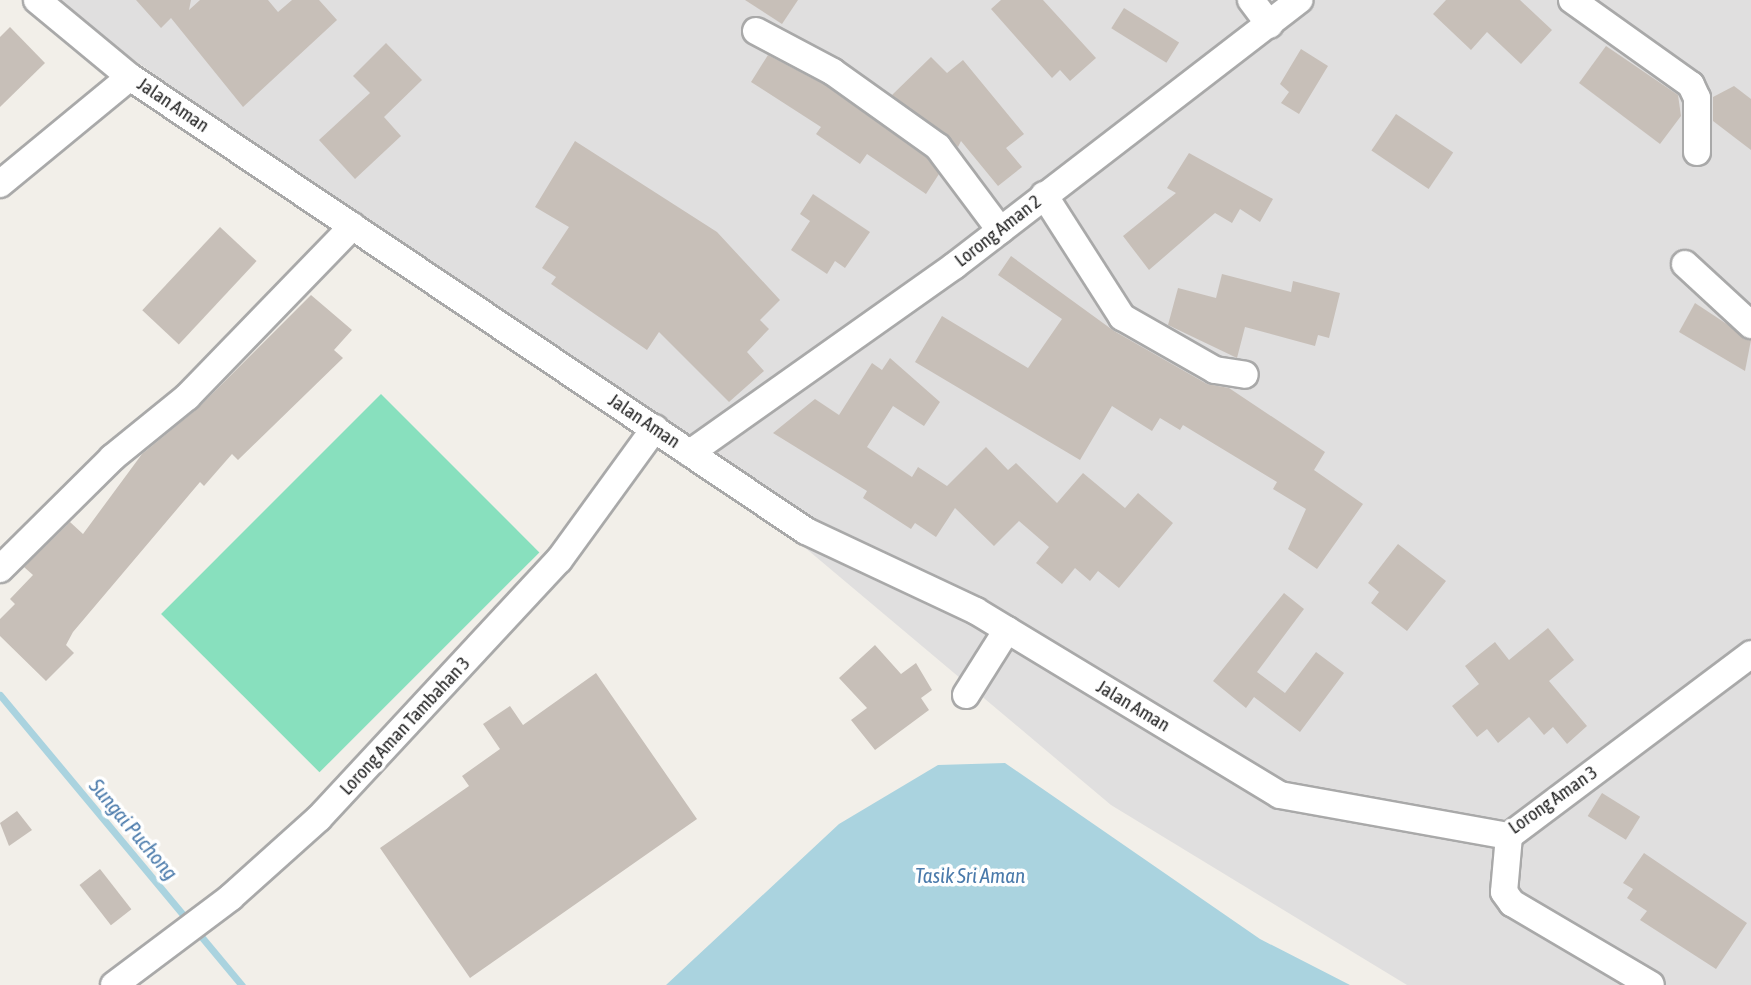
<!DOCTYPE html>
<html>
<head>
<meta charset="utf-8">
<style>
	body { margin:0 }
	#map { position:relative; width:1751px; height:985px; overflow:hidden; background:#f2efe9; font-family:"Asap Condensed",sans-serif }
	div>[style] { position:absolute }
	.residential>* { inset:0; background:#e0dfdf }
	.pitch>* { inset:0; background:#88e0be; transform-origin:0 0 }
	.water>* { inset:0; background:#aad3df }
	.stream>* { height:7px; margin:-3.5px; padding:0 3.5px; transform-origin:3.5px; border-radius:3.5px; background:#aad3df }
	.building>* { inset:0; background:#c7bfb8; transform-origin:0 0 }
	.roads { filter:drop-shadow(2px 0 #a9a9a9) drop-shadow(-2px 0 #a9a9a9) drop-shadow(0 2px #a9a9a9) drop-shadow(0 -2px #a9a9a9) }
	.street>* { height:26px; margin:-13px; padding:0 13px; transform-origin:13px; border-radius:13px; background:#fff }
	span { translate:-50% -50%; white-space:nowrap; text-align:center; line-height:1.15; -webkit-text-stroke:7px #fff; paint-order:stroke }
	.street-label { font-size:19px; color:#222 }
	.water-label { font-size:21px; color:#4a7aab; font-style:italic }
</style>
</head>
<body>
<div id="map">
	<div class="residential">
		<div style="clip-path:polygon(49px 0,1751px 0,1751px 985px,1407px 985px,1111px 805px,690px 451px)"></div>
	</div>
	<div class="pitch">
		<div style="left:381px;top:394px;width:224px;height:311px;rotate:45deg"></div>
	</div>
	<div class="water">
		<div style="clip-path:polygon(1005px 763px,1260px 939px,1350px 985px,666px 985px,839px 824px,938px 765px)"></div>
	</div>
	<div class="stream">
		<div style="left:0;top:695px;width:378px;rotate:50.2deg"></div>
	</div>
	<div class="building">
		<div style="clip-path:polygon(136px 0,191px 0,189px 10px,200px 0,268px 0,278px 12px,292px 0,319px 0,337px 20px,243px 107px,171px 18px,161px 28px)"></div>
		<div style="clip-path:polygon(745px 0,798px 0,782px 24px)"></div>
		<div style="clip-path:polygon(1001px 0,1043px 0,1096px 58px,1070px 81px,1060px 70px,1052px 78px,991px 9px)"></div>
		<div style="clip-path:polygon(1446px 0,1520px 0,1552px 30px,1521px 64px,1487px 32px,1471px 50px,1433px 14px)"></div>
		<div style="left:1124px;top:8px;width:65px;height:24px;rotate:32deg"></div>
		<div style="clip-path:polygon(10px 27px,45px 63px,0 107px,0 37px)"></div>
		<div style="clip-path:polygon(386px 43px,422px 80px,384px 117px,401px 136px,355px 179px,319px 140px,370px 93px,353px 76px)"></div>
		<div style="clip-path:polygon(1606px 46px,1678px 95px,1681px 116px,1660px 144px,1579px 83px)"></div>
		<div style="clip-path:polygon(1301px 49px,1328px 66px,1299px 114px,1281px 103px,1289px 92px,1280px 84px)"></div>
		<div style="clip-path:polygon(768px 55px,825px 85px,927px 158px,939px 174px,926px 194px,867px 154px,860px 164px,816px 134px,821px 127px,751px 82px)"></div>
		<div style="clip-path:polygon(931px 57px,947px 73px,963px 60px,1024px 134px,1006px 148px,1022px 167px,998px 186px,961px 141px,958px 147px,892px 95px)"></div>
		<div style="clip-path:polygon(1734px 86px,1751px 99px,1751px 150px,1713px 121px,1713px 97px)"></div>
		<div style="left:1396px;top:114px;width:69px;height:44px;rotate:34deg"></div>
		<div style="clip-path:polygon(575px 141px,717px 232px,780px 300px,760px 320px,769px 329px,747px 352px,764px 371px,729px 402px,659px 332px,647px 350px,551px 284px,556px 277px,542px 268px,569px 227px,535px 207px)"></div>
		<div style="clip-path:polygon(1189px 153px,1273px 199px,1260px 222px,1240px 209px,1232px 223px,1215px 213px,1149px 270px,1123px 236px,1176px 193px,1167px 188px)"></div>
		<div style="clip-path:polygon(813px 194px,870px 232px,845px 268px,835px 261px,827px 274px,791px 250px,810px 221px,800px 214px)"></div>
		<div style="left:220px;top:227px;width:50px;height:114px;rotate:43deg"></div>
		<div style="clip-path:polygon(1011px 256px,1114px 331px,1207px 384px,1229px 388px,1325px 452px,1314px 470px,1363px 504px,1317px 569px,1288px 549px,1306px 509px,1273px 489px,1277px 482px,1183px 425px,1180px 430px,1160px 418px,1152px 431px,1112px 406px,1080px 460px,915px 362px,942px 316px,1028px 368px,1062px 319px,998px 275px)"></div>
		<div style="clip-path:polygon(1222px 274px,1291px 292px,1293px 281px,1340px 293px,1329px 338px,1318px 335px,1315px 346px,1245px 327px,1237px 358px,1168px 325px,1178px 288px,1216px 298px)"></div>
		<div style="clip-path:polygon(311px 295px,352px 330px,334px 350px,343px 358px,238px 460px,232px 454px,204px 486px,200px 482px,73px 632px,66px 645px,74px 653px,46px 681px,0 636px,0 619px,15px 604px,10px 599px,33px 575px,24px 567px,70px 522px,83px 534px,142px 454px,198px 408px)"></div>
		<div style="clip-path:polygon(1695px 303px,1751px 340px,1745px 371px,1679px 332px)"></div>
		<div style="clip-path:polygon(890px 358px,940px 402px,924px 426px,893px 406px,867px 447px,912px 477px,918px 467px,947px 486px,986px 447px,1008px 470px,1016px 463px,1057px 503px,1083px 473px,1125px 508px,1138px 493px,1173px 523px,1119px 588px,1098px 571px,1090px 581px,1075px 568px,1062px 584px,1036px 563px,1049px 547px,1019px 521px,994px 546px,955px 508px,936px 537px,915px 523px,911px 529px,863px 498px,867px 491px,773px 433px,815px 399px,839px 415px,872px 363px,882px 370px)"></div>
		<div style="clip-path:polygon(1398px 544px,1446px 581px,1407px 631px,1371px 603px,1379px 592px,1368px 583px)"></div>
		<div style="clip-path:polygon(1284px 593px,1304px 609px,1257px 672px,1285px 693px,1316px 652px,1344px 673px,1300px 732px,1254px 697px,1246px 708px,1213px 681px)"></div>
		<div style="clip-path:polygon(1548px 628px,1574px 660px,1549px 681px,1587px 726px,1567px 744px,1553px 727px,1544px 735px,1529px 717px,1498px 743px,1487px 729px,1477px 737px,1452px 706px,1479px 684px,1465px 666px,1495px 642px,1509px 660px)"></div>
		<div style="clip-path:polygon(875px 645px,901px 674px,916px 663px,932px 690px,921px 698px,929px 710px,875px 750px,851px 720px,867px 708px,839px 678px)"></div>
		<div style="clip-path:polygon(596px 673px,697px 819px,470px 978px,380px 848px,469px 786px,462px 776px,500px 749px,483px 724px,510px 706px,523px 725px)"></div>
		<div style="left:1602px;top:793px;width:45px;height:27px;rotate:32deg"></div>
		<div style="clip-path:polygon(17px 811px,32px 830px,9px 846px,0 823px)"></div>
		<div style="clip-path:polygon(1644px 853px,1747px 923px,1716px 969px,1640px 920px,1647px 911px,1627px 898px,1633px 889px,1623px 883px)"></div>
		<div style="left:100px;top:869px;width:51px;height:26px;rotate:52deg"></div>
	</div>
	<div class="roads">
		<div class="street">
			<div style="left:37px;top:0;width:121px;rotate:39.6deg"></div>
			<div style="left:130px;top:77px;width:814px;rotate:33.89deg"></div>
			<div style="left:806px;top:531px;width:188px;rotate:25.2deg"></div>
			<div style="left:976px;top:611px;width:355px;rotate:31.2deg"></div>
			<div style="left:1280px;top:795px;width:233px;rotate:10.2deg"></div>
			<div style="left:1509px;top:836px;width:303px;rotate:-36.9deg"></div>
			<div style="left:1251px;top:0;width:31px;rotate:53deg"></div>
			<div style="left:1572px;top:0;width:146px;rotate:35.5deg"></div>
			<div style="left:1691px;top:85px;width:14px;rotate:65deg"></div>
			<div style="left:1697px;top:98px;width:54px;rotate:90deg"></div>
			<div style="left:756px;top:31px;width:87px;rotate:28deg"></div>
			<div style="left:833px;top:72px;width:129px;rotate:35.5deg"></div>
			<div style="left:938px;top:147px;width:104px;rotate:53.2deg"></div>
			<div style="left:0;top:184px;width:168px;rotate:-39.5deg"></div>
			<div style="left:1044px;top:195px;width:145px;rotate:57.4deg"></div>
			<div style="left:1122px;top:317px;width:107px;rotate:29.7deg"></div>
			<div style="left:1215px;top:370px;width:30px;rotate:9deg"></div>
			<div style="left:1685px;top:264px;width:90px;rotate:42.7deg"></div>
			<div style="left:690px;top:453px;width:324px;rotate:-35.3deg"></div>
			<div style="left:954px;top:266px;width:436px;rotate:-37.6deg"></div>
			<div style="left:0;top:569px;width:158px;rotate:-44.7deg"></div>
			<div style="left:112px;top:458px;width:97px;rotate:-39.1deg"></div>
			<div style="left:187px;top:397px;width:238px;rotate:-45.9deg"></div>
			<div style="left:966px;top:695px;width:77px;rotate:-57.8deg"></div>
			<div style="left:1509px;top:836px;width:56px;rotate:95.1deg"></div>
			<div style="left:1504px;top:892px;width:14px;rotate:54deg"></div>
			<div style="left:1512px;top:903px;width:161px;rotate:30.5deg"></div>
			<div style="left:114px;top:985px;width:146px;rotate:-36.9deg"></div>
			<div style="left:231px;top:897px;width:118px;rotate:-41.9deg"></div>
			<div style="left:319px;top:818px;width:352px;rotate:-47.1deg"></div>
			<div style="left:559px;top:560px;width:163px;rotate:-54deg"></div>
		</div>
	</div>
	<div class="street-label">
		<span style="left:173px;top:105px;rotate:34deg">Jalan Aman</span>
		<span style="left:998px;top:231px;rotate:-38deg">Lorong Aman 2</span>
		<span style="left:644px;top:421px;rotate:34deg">Jalan Aman</span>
		<span style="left:1133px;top:706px;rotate:31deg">Jalan Aman</span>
		<span style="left:405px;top:726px;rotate:-47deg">Lorong Aman Tambahan 3</span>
		<span style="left:1553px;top:800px;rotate:-35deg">Lorong Aman 3</span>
	</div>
	<div class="water-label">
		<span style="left:134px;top:829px;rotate:50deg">Sungai Puchong</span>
		<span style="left:970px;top:875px">Tasik Sri Aman</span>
	</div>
</div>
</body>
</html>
